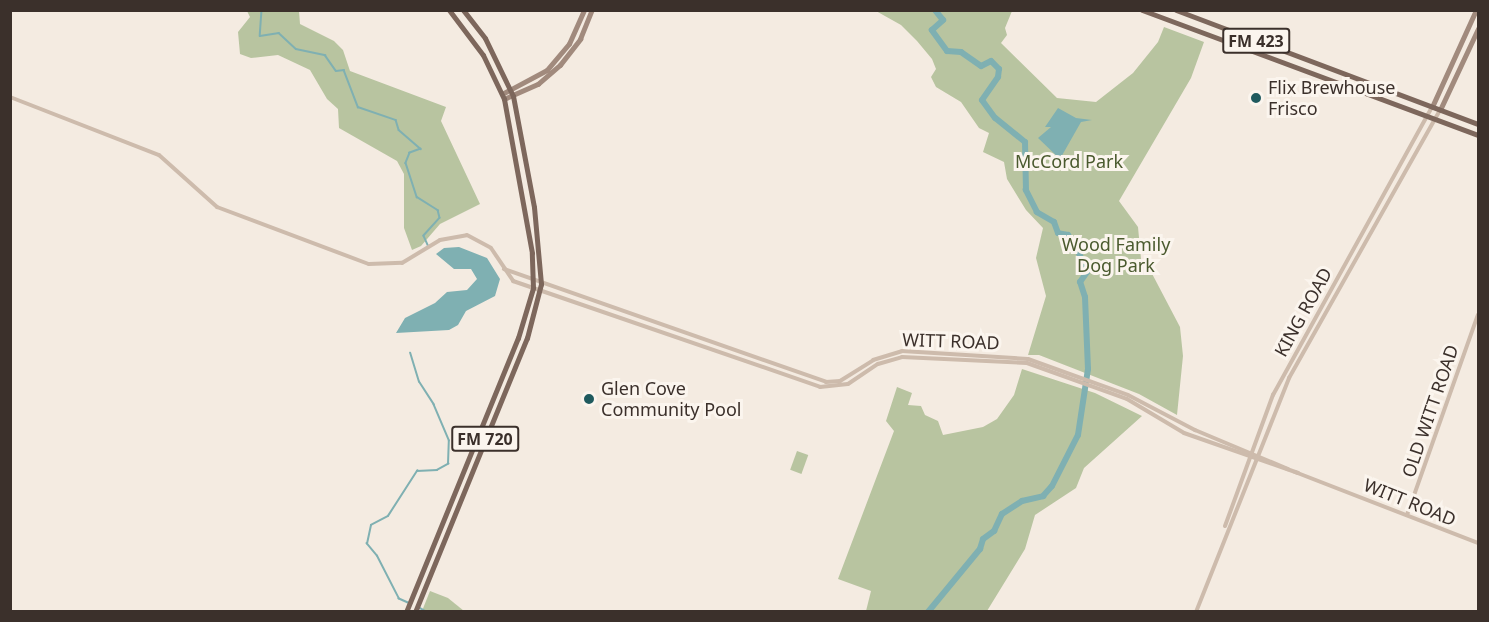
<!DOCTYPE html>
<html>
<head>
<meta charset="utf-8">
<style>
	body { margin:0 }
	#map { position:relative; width:1489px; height:622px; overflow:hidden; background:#f4ebe1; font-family:"Noto Sans",sans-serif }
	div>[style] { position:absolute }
	.green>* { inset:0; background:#b8c4a0; transform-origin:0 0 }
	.water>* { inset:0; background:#7fb0b2 }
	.stream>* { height:1.5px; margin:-0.75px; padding:0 0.75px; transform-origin:0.75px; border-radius:0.75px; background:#7fb0b2 }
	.river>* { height:6px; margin:-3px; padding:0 3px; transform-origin:3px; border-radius:3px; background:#7fb0b2 }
	.tertiary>* { height:4px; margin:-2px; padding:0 2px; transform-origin:2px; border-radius:2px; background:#cdbbac }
	.secondary>* { height:4.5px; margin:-2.25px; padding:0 2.25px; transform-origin:2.25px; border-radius:2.25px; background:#a18a7d }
	.primary>* { height:5px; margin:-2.5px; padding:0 2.5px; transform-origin:2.5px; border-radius:2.5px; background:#7d675c }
	.dots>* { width:16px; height:16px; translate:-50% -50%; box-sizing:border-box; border:3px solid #fbf5ee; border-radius:50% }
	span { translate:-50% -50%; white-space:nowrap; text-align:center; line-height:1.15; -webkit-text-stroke:6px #fbf5ee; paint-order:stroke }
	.shield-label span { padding:2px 4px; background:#fbf5ee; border:2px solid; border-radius:4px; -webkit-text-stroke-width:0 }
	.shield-label { font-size:16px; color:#3b302b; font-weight:700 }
	.poi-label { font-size:18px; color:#3b302b }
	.left { translate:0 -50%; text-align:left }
	.park-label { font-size:18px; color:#4a5a2e }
	.street-label { font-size:18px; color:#3b302b }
	.frame { position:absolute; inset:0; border:12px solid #3b302b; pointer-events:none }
</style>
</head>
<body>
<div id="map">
	<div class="green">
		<div style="clip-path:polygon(247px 11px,299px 11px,300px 24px,334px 41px,343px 50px,350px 71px,446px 107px,441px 121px,480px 204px,440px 224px,421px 246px,412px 250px,404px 228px,404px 174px,397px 161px,339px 128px,338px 109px,327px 99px,310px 70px,278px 55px,251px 58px,240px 54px,238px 32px,250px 17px)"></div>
		<div style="clip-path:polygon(876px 11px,1012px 11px,1005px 28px,1007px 35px,1001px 43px,1057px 98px,1096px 102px,1133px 73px,1158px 42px,1164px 27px,1204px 42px,1191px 78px,1119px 201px,1138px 227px,1141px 259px,1148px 266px,1180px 327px,1183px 356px,1177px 415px,1139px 394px,1039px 355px,1028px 355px,1046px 296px,1036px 258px,1043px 228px,1026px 210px,1007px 179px,1004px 162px,983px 152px,989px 133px,979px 128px,961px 102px,936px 87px,931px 77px,936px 69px,932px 59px,917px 41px,901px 25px)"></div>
		<div style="clip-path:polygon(1022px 369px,1095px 393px,1142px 416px,1084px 468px,1076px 488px,1035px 515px,1025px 549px,987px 611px,866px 611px,871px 591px,838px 579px,894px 431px,886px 421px,897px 387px,912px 393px,908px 405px,921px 406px,925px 415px,938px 421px,943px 435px,983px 427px,997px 419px,1014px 395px)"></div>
		<div style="left:797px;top:451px;width:12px;height:20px;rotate:20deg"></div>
		<div style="clip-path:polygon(430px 591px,448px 598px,464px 611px,422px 611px)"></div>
	</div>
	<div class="water">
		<div style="clip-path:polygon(1058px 108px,1076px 118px,1092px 120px,1081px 122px,1060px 159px,1038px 138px,1051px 127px,1045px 127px)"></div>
		<div style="clip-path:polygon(459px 247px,487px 258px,500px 279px,495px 296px,466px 311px,458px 325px,449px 330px,396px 333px,405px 318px,435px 303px,447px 292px,467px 290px,477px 279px,471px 269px,454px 269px,436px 254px,444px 248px)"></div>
	</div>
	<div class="stream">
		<div style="left:262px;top:10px;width:26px;rotate:94deg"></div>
		<div style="left:260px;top:36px;width:19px;rotate:-9deg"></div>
		<div style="left:279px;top:33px;width:23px;rotate:43deg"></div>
		<div style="left:296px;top:49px;width:30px;rotate:12deg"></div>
		<div style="left:325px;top:55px;width:19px;rotate:55deg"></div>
		<div style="left:336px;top:71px;width:8px;rotate:-7deg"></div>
		<div style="left:344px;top:70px;width:40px;rotate:69deg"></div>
		<div style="left:358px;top:107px;width:40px;rotate:18.9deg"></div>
		<div style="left:396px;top:120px;width:10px;rotate:73deg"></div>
		<div style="left:399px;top:130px;width:29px;rotate:41deg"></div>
		<div style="left:421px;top:149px;width:12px;rotate:160deg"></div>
		<div style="left:410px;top:153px;width:11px;rotate:112deg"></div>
		<div style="left:406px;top:163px;width:36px;rotate:72deg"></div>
		<div style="left:417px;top:197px;width:25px;rotate:32deg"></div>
		<div style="left:438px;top:210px;width:8px;rotate:76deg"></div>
		<div style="left:440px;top:218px;width:24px;rotate:132deg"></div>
		<div style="left:424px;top:236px;width:10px;rotate:66deg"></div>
		<div style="left:408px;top:603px;width:10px;rotate:-156deg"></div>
		<div style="left:399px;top:599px;width:48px;rotate:-117.1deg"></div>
		<div style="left:377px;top:556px;width:16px;rotate:-130deg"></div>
		<div style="left:367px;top:544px;width:19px;rotate:-78deg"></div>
		<div style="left:371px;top:525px;width:19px;rotate:-28deg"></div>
		<div style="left:388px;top:516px;width:54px;rotate:-57.2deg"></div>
		<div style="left:417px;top:471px;width:20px;rotate:-3deg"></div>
		<div style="left:437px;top:470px;width:13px;rotate:-29deg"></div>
		<div style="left:448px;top:464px;width:23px;rotate:-88deg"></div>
		<div style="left:449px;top:441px;width:39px;rotate:-113deg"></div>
		<div style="left:434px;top:405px;width:27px;rotate:-123deg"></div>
		<div style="left:419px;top:382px;width:30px;rotate:-107deg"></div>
		<div style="left:420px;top:608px;width:8px;rotate:30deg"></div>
	</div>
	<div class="river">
		<div style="left:928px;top:612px;width:82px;rotate:-50.5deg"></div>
		<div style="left:980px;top:549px;width:10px;rotate:-73deg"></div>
		<div style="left:983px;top:539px;width:14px;rotate:-36deg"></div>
		<div style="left:994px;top:531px;width:19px;rotate:-65deg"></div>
		<div style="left:1002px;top:514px;width:24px;rotate:-33deg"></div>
		<div style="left:1022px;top:501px;width:22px;rotate:-13deg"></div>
		<div style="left:1043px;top:496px;width:13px;rotate:-48deg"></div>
		<div style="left:1052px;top:486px;width:57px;rotate:-63deg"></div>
		<div style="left:1078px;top:435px;width:67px;rotate:-81.4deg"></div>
		<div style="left:1088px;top:369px;width:72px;rotate:-92.4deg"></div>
		<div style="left:1085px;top:297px;width:16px;rotate:-108deg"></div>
		<div style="left:1080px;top:282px;width:12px;rotate:-55deg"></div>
		<div style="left:1087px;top:272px;width:21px;rotate:-113deg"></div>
		<div style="left:1079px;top:253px;width:21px;rotate:-121deg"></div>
		<div style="left:1068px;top:235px;width:10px;rotate:-169deg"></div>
		<div style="left:1058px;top:233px;width:12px;rotate:-110deg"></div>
		<div style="left:1054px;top:222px;width:20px;rotate:-150deg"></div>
		<div style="left:1037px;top:212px;width:25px;rotate:-117deg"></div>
		<div style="left:1026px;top:190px;width:48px;rotate:-91.2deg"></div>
		<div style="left:1025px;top:142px;width:38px;rotate:-141deg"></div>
		<div style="left:995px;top:118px;width:22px;rotate:-126deg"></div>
		<div style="left:982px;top:100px;width:28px;rotate:-55deg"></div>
		<div style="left:998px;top:77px;width:8px;rotate:-83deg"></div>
		<div style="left:999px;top:69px;width:11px;rotate:-135deg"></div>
		<div style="left:991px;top:61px;width:11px;rotate:153deg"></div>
		<div style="left:981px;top:66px;width:24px;rotate:-145deg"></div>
		<div style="left:961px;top:52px;width:14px;rotate:-176deg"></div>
		<div style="left:947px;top:51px;width:26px;rotate:-126deg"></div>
		<div style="left:932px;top:30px;width:15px;rotate:-42deg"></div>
		<div style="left:943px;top:20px;width:13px;rotate:-129deg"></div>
	</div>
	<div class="tertiary">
		<div style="left:10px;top:97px;width:160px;rotate:21.3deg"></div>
		<div style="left:159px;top:155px;width:78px;rotate:41.9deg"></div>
		<div style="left:217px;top:207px;width:162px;rotate:20.6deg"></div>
		<div style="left:369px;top:264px;width:33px;rotate:-2deg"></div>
		<div style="left:402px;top:263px;width:44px;rotate:-31.2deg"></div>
		<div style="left:440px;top:240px;width:27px;rotate:-10deg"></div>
		<div style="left:467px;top:235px;width:27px;rotate:28deg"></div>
		<div style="left:491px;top:248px;width:40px;rotate:56deg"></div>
		<div style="left:513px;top:281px;width:325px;rotate:19deg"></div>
		<div style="left:820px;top:387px;width:28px;rotate:-6deg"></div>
		<div style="left:848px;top:384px;width:36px;rotate:-34deg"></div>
		<div style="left:878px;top:364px;width:25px;rotate:-16deg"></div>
		<div style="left:902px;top:357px;width:125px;rotate:2.7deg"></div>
		<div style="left:1027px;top:363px;width:106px;rotate:19.8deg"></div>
		<div style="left:1127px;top:399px;width:66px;rotate:30.8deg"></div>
		<div style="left:1184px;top:433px;width:121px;rotate:19.3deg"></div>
		<div style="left:504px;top:269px;width:341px;rotate:19.3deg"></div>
		<div style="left:826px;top:382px;width:14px;rotate:-4deg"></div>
		<div style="left:840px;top:381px;width:39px;rotate:-32deg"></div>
		<div style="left:873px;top:360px;width:30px;rotate:-17deg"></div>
		<div style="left:902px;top:351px;width:126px;rotate:3.6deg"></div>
		<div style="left:1028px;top:359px;width:106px;rotate:19.8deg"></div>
		<div style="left:1128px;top:395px;width:76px;rotate:27.6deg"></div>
		<div style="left:1195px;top:430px;width:101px;rotate:22.8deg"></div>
		<div style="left:1295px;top:472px;width:196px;rotate:21.2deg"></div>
		<div style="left:1407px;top:515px;width:212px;rotate:-70.5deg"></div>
		<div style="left:1225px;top:526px;width:140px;rotate:-69.9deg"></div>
		<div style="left:1273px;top:395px;width:329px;rotate:-61.1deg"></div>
		<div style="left:1196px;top:612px;width:252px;rotate:-68.3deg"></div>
		<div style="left:1289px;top:378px;width:308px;rotate:-60.6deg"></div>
	</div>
	<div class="secondary">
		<div style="left:502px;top:94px;width:51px;rotate:-28.1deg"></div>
		<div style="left:547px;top:70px;width:34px;rotate:-50deg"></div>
		<div style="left:569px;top:44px;width:37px;rotate:-66deg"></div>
		<div style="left:504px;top:99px;width:37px;rotate:-24deg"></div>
		<div style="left:538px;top:84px;width:29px;rotate:-41deg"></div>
		<div style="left:560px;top:65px;width:33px;rotate:-52deg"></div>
		<div style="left:580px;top:39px;width:31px;rotate:-68deg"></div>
		<div style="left:1432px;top:107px;width:107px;rotate:-65.6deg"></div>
		<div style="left:1440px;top:110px;width:89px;rotate:-64.9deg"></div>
	</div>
	<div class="primary">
		<div style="left:1142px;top:10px;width:358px;rotate:20.4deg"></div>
		<div style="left:1176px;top:10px;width:323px;rotate:20.7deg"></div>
		<div style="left:406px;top:612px;width:296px;rotate:-67.8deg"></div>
		<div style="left:518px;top:338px;width:52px;rotate:-73.3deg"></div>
		<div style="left:533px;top:288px;width:35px;rotate:-92deg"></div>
		<div style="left:532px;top:253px;width:157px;rotate:-100.3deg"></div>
		<div style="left:504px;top:99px;width:49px;rotate:-115.5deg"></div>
		<div style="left:483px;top:55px;width:56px;rotate:-127.1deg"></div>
		<div style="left:415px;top:612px;width:296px;rotate:-67.8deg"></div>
		<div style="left:527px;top:338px;width:56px;rotate:-75.5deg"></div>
		<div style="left:541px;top:284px;width:77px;rotate:-95.2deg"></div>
		<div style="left:534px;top:207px;width:113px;rotate:-100.7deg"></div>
		<div style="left:513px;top:96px;width:64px;rotate:-115.8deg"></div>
		<div style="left:485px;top:38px;width:36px;rotate:-128deg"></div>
	</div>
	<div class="dots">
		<div style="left:1256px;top:98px;background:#1f5a5e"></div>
		<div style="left:589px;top:399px;background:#1f5a5e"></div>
	</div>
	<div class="shield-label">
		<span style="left:1256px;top:41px">FM 423</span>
		<span style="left:485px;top:439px">FM 720</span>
	</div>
	<div class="poi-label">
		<span class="left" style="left:1268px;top:98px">Flix Brewhouse<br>Frisco</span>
		<span class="left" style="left:601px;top:399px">Glen Cove<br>Community Pool</span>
	</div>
	<div class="park-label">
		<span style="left:1069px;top:161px">McCord Park</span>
		<span style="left:1116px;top:255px">Wood Family<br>Dog Park</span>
	</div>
	<div class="street-label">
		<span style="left:1303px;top:312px;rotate:-61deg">KING ROAD</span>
		<span style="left:951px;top:341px;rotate:2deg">WITT ROAD</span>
		<span style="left:1430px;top:411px;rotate:-71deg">OLD WITT ROAD</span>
		<span style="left:1410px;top:502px;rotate:22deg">WITT ROAD</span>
	</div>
	<div class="frame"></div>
</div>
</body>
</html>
